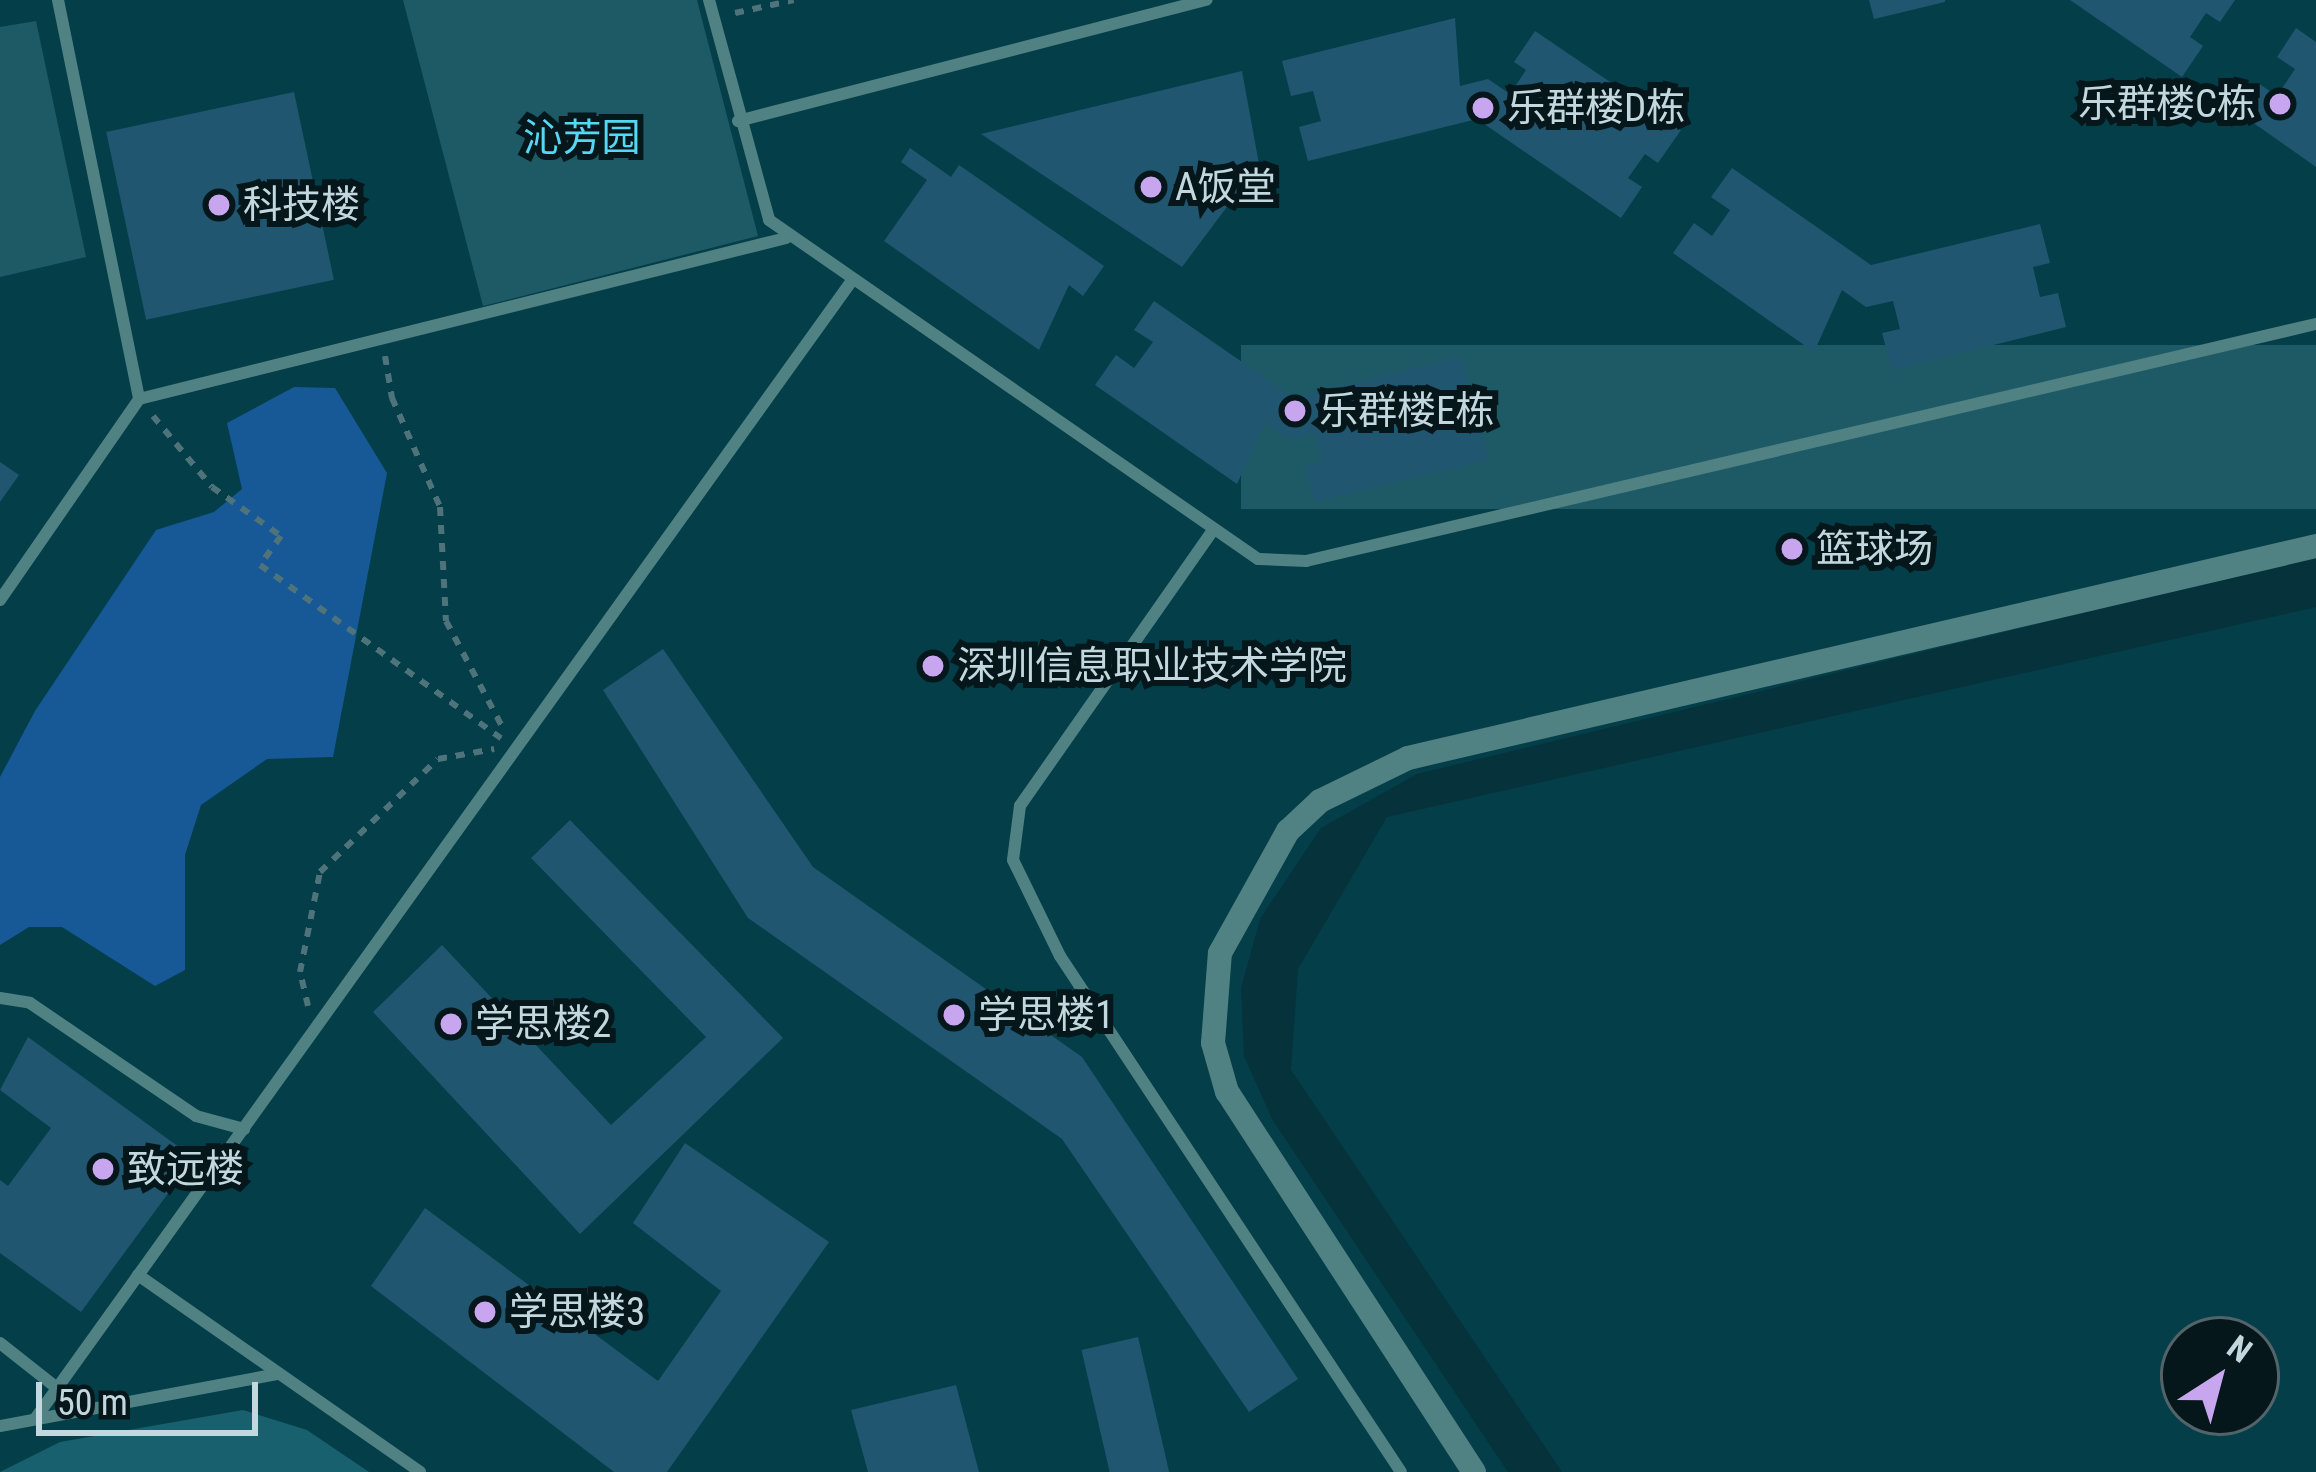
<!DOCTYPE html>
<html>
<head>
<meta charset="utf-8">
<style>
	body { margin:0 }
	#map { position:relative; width:2316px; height:1472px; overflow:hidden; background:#05323b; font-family:"Roboto Condensed","Noto Sans SC",sans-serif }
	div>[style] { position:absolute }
	.built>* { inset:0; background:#043e49 }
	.green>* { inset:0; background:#1d5a66; transform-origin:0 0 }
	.forest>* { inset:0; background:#19606f }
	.water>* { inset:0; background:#165996 }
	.building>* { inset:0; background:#205670; transform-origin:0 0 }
	.path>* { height:6px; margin-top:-3px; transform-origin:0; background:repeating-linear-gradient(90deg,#4f737a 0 9px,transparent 0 18px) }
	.lane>* { height:12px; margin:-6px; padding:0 6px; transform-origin:6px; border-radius:6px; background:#518283 }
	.street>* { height:24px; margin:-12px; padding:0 12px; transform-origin:12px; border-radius:12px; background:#518283 }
	.dots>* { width:33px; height:33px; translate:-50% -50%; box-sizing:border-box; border:6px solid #06171b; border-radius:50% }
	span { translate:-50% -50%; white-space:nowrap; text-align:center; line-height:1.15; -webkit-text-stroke:12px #06171b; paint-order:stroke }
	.poi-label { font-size:39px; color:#c3d8de }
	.right { translate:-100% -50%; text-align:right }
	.left { translate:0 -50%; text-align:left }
	.park-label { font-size:39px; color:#56d8f4 }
	.north { position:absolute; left:2160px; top:1316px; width:120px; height:120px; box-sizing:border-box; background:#06171b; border:3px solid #526469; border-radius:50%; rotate:36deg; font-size:33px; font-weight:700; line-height:48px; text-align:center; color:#c3d8de }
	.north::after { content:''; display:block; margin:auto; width:42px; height:54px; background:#c8a6ef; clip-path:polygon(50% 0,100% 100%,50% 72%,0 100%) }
	.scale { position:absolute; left:36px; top:1382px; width:222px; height:54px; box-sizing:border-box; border:6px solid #c3d8de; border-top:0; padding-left:15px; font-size:36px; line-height:42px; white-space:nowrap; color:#c3d8de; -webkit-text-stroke:9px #06171b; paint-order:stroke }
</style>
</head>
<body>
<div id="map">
	<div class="built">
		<div style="clip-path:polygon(0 0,2316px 0,2316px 557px,1417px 774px,1321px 828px,1260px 919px,1241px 988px,1244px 1056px,1272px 1119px,1508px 1472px,0 1472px)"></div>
		<div style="clip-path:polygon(evenodd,2316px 607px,2316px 1472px,1562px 1472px,1291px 1070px,1298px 969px,1387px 817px,2316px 607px,2256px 1340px,2256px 1412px,2184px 1412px,2184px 1340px,2256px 1340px)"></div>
	</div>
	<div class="green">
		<div style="clip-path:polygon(403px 0,697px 0,758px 236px,483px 306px)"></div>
		<div style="clip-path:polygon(36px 21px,86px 257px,0 277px,0 27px)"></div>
		<div style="left:2316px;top:345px;width:164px;height:1075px;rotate:90deg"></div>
	</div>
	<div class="forest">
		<div style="clip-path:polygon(243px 1410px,307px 1430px,369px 1472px,0 1472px,60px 1442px)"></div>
	</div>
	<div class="water">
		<div style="clip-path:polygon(294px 387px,335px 388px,387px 473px,333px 757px,267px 759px,201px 805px,185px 855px,185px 970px,155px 986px,62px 927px,29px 927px,0 945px,0 777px,35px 711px,156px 530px,214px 512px,242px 489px,227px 423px)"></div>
	</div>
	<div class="building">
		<div style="clip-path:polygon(1869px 0,1945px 0,1945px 2px,1874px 19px)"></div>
		<div style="clip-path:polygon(2070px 0,2235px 0,2220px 22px,2206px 13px,2190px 37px,2203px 46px,2182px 77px)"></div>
		<div style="clip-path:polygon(1455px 18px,1460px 86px,1488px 79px,1510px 94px,1526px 70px,1514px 62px,1535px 31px,1681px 130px,1658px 163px,1645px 154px,1628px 178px,1642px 187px,1621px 218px,1477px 119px,1308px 161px,1299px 127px,1321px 121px,1313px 91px,1291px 96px,1282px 61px)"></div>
		<div style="clip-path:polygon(2296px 28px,2316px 42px,2316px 167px,2238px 112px,2258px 83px,2277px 96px,2295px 69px,2277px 57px)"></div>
		<div style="clip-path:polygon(1242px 71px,1259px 164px,1182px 267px,981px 134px)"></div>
		<div style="left:294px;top:92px;width:192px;height:192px;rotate:78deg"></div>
		<div style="clip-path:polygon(910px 148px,951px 177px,959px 165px,1104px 266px,1083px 296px,1069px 285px,1039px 350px,884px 241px,927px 180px,901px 162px)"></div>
		<div style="clip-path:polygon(1732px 168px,1871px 265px,2040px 224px,2050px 263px,2033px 267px,2040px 297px,2058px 293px,2066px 327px,1892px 370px,1882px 333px,1900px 329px,1893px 301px,1866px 307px,1842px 290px,1814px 352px,1673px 253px,1694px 223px,1712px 236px,1730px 210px,1711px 197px)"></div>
		<div style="clip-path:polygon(1154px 301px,1294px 398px,1462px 356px,1472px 396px,1456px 400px,1463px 430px,1480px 426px,1488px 460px,1315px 502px,1305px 466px,1322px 461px,1315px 433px,1289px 440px,1265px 423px,1237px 484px,1095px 385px,1116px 355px,1134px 368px,1153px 342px,1134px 330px)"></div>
		<div style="clip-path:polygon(0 462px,19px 475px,0 502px)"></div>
		<div style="clip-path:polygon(663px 649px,813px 867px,1082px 1057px,1298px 1379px,1249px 1412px,1062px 1139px,748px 918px,603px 690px)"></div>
		<div style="clip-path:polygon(570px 820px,783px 1038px,580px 1234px,373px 1012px,442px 945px,611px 1125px,706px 1037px,531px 858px)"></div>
		<div style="clip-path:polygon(28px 1037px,194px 1158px,81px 1312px,0 1253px,0 1180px,8px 1186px,51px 1128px,0 1090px)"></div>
		<div style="clip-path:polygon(685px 1143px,829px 1242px,667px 1472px,614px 1472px,371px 1286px,425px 1208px,658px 1381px,721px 1291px,633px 1223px)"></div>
		<div style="left:1138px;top:1337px;width:139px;height:58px;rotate:77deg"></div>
		<div style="clip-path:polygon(956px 1385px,979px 1472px,868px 1472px,851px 1410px)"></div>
	</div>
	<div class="path">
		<div style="left:735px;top:13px;width:60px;rotate:-12.4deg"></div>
		<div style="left:385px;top:356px;width:43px;rotate:80.5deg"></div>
		<div style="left:392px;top:398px;width:119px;rotate:66.2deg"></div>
		<div style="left:440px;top:507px;width:114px;rotate:87deg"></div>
		<div style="left:446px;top:621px;width:123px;rotate:62deg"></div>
		<div style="left:153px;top:416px;width:92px;rotate:50.3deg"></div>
		<div style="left:212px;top:487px;width:85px;rotate:35.4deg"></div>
		<div style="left:281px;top:536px;width:36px;rotate:126deg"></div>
		<div style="left:260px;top:565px;width:297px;rotate:35.7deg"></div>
		<div style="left:308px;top:1006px;width:35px;rotate:-103deg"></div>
		<div style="left:300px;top:972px;width:102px;rotate:-78.7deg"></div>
		<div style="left:320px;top:872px;width:163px;rotate:-43.8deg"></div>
		<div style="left:438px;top:759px;width:57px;rotate:-10.1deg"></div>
	</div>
	<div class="lane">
		<div style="left:58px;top:0;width:407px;rotate:78.5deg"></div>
		<div style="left:709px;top:0;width:228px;rotate:74.7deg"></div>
		<div style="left:769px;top:220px;width:595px;rotate:34.73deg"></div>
		<div style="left:1258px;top:559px;width:48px;rotate:2.4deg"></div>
		<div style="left:1306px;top:561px;width:1037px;rotate:-13.21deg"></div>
		<div style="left:738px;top:121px;width:484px;rotate:-14.5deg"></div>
		<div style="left:1211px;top:533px;width:333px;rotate:125deg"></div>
		<div style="left:1020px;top:806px;width:54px;rotate:97.4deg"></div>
		<div style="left:1013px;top:860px;width:107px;rotate:63.9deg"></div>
		<div style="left:1060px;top:956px;width:618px;rotate:56.54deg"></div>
		<div style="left:0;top:600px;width:244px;rotate:-55.3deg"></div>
		<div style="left:139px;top:399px;width:667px;rotate:-13.97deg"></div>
		<div style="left:0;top:998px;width:30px;rotate:9deg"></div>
		<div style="left:30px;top:1003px;width:201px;rotate:34.2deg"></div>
		<div style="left:196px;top:1116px;width:50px;rotate:15.2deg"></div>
		<div style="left:138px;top:1275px;width:344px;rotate:34.9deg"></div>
		<div style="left:0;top:1343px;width:73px;rotate:38.3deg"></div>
		<div style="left:35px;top:1419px;width:1398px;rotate:-54.34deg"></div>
		<div style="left:0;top:1426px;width:283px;rotate:-10.6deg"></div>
	</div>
	<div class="street">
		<div style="left:1474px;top:1472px;width:453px;rotate:-123deg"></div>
		<div style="left:1227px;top:1092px;width:51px;rotate:-105.9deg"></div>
		<div style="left:1213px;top:1043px;width:90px;rotate:-85.6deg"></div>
		<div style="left:1220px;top:953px;width:140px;rotate:-60.9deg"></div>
		<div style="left:1288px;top:831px;width:44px;rotate:-43.2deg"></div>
		<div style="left:1320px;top:801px;width:98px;rotate:-26deg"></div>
		<div style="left:1408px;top:758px;width:932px;rotate:-13.14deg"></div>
	</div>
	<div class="dots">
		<div style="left:2280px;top:104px;background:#c8a6ef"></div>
		<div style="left:1483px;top:108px;background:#c8a6ef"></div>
		<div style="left:1151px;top:187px;background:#c8a6ef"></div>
		<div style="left:219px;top:205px;background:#c8a6ef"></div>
		<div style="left:1295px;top:411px;background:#c8a6ef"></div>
		<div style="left:1792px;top:549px;background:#c8a6ef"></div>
		<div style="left:933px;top:666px;background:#c8a6ef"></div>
		<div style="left:954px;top:1015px;background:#c8a6ef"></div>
		<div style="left:451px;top:1024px;background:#c8a6ef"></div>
		<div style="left:103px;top:1169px;background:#c8a6ef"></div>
		<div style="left:485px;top:1312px;background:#c8a6ef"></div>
	</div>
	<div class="poi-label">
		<span class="right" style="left:2256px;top:104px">乐群楼C栋</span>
		<span class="left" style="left:1507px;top:108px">乐群楼D栋</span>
		<span class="left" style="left:1175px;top:187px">A饭堂</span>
		<span class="left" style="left:243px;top:205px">科技楼</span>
		<span class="left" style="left:1319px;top:411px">乐群楼E栋</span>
		<span class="left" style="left:1816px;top:549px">篮球场</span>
		<span class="left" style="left:957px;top:666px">深圳信息职业技术学院</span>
		<span class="left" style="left:978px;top:1015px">学思楼1</span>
		<span class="left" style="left:475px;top:1024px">学思楼2</span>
		<span class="left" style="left:127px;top:1169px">致远楼</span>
		<span class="left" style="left:509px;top:1312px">学思楼3</span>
	</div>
	<div class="park-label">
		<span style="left:582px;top:138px">沁芳园</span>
	</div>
	<div class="north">N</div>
	<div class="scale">50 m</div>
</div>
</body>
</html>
